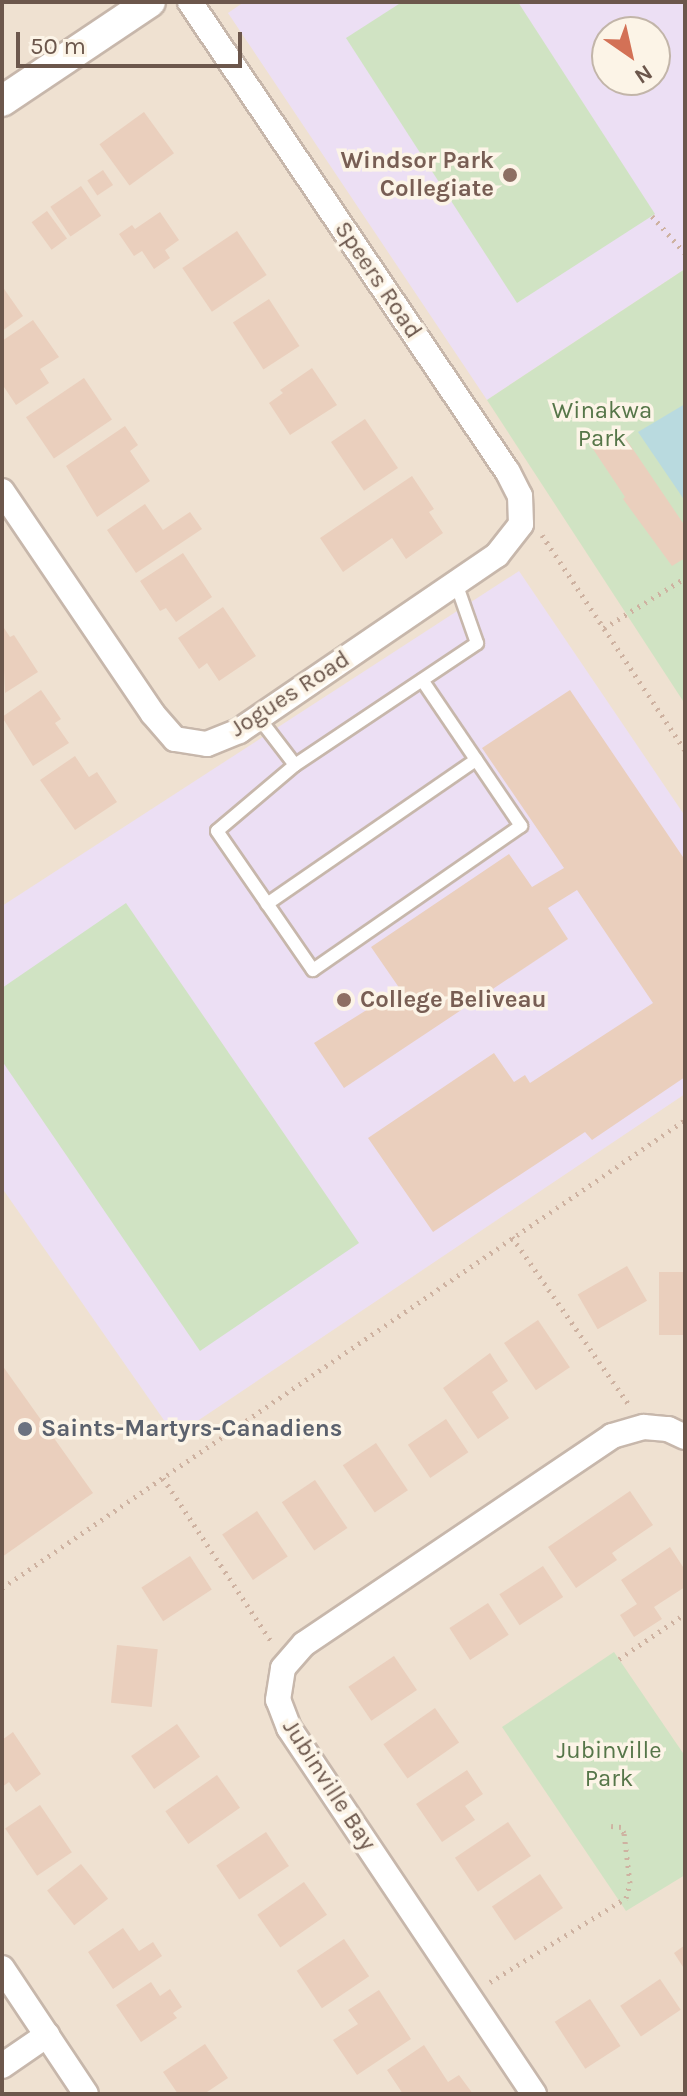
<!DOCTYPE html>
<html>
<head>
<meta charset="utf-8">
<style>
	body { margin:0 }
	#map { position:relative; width:687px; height:2096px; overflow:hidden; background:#f8efe2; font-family:Karla,sans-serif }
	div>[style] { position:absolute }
	.residential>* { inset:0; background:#efe1d1 }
	.education>* { inset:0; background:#ecdff4 }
	.green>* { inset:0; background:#d0e3c3 }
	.water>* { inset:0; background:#b9dadf }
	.building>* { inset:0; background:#eacfbd; transform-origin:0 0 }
	.path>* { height:5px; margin-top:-2.5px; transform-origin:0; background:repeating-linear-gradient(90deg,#ceb2a1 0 2px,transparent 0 8px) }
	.roads { filter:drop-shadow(2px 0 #c7b7ab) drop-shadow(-2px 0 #c7b7ab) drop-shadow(0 2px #c7b7ab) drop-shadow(0 -2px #c7b7ab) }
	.service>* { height:12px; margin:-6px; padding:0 6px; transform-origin:6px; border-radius:6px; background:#fff }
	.minor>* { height:24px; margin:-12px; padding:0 12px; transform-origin:12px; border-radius:12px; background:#fff }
	.tertiary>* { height:30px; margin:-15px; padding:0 15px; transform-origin:15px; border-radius:15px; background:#fff }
	.dots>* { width:22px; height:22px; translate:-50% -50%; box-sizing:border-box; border:4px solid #fcf4e7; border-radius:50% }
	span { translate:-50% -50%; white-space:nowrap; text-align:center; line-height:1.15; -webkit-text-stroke:7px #fcf4e7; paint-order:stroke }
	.education-label { font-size:24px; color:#785e54; font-weight:700 }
	.right { translate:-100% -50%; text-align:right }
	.left { translate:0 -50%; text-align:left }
	.street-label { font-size:24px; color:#6c574c }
	.park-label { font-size:24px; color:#567649 }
	.worship-label { font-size:24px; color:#5b616d; font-weight:700 }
	.frame { position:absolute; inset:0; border:4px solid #6c574c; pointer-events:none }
	.north { position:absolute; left:591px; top:16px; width:80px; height:80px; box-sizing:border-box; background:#fcf4e7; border:2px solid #c2b5a9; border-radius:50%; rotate:146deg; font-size:22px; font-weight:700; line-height:32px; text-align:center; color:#6c574c }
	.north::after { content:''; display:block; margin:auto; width:28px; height:36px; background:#d37156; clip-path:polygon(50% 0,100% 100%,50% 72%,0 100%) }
	.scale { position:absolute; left:16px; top:32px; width:226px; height:36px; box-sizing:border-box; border:4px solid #6c574c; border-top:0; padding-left:10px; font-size:24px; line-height:28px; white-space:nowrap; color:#6c574c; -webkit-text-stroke:6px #fcf4e7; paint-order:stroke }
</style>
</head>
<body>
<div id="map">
	<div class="residential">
		<div style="clip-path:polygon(evenodd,2px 2px,685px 2px,685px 2094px,2px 2094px,2px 2px,607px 32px,655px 32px,655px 80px,607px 80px,607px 32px)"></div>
	</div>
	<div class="education">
		<div style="clip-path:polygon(evenodd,244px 2px,685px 2px,685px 269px,487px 400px,228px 13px,244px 2px,607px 32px,655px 32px,655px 80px,607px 80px,607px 32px)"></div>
		<div style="clip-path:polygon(519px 571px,685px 816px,685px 1094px,175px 1436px,2px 1188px,2px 906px)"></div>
	</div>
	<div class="green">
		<div style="clip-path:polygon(402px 2px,518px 2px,655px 214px,517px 303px,346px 38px)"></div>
		<div style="clip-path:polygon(685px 269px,685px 704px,487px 400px)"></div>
		<div style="clip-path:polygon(126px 903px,359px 1243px,200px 1351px,2px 1061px,2px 988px)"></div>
		<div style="clip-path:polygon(614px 1652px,685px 1756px,685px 1875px,626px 1911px,502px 1727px)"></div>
	</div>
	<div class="water">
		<div style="clip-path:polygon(685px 404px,685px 501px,638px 432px)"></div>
	</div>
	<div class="building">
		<div style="left:144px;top:112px;width:51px;height:55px;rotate:54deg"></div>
		<div style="left:103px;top:170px;width:18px;height:19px;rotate:56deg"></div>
		<div style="left:81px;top:186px;width:36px;height:37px;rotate:56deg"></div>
		<div style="left:47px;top:211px;width:34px;height:19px;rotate:54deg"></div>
		<div style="clip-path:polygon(160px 212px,179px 240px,165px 250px,170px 258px,154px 269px,142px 251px,134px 256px,119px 234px,132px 225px,135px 229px)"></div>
		<div style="left:237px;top:231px;width:53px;height:66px;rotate:56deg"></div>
		<div style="clip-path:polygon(2px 286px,23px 316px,2px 331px)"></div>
		<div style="left:269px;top:299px;width:56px;height:43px;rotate:57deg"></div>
		<div style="clip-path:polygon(33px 320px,59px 357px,40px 369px,49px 383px,16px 405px,2px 384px,2px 341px)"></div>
		<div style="clip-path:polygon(312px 368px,337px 405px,290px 435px,269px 403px,283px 393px,280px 390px)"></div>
		<div style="left:84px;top:378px;width:50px;height:70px;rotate:56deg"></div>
		<div style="left:365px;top:419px;width:59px;height:41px;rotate:56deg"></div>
		<div style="clip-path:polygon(125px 426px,138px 445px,130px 451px,150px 481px,97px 517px,66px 466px)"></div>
		<div style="clip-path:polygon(620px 430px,685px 526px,685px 558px,672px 566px,623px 499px,625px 497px,593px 449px)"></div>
		<div style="clip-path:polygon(412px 476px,434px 509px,429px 512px,443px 533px,406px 559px,392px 538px,343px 572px,320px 538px)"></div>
		<div style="clip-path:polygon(145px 504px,163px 530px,190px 512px,202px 529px,136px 573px,107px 530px)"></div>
		<div style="clip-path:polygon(183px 553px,212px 597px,176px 622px,166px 608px,160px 611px,140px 581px)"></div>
		<div style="clip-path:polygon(223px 607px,256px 656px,219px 681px,207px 663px,199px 669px,178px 638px)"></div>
		<div style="clip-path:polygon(2px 625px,10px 637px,14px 635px,38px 672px,5px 693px)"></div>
		<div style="clip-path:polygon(41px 690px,61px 719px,55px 723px,69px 743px,33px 766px,2px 717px)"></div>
		<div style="clip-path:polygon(570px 690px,685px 860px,685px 1077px,592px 1140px,585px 1132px,433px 1232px,368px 1138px,494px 1053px,514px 1082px,525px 1075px,530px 1083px,653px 1003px,577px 890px,548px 908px,568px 939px,344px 1088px,314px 1043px,400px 989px,371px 947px,509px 854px,532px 887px,564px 868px,482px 748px)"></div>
		<div style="clip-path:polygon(75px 756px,89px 777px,97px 772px,117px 802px,75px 830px,40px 780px)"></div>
		<div style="left:627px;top:1266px;width:40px;height:57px;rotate:60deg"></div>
		<div style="left:659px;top:1272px;width:26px;height:63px"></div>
		<div style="left:538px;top:1320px;width:57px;height:41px;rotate:56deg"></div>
		<div style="clip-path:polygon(490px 1353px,508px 1381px,492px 1392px,509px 1418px,478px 1439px,443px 1388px)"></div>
		<div style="clip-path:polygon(2px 1365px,93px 1493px,2px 1557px)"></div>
		<div style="left:446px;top:1419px;width:40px;height:46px;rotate:56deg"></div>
		<div style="left:376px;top:1443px;width:57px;height:40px;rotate:56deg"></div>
		<div style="left:315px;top:1480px;width:58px;height:40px;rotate:56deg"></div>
		<div style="clip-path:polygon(630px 1491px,653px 1525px,612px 1553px,617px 1560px,576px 1588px,548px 1547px)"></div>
		<div style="left:257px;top:1511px;width:55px;height:42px;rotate:56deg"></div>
		<div style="clip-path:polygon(670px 1547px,685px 1570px,685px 1587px,654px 1607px,662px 1619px,634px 1637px,620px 1615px,637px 1604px,621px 1580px)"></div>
		<div style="left:190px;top:1556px;width:40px;height:58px;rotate:57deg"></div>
		<div style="left:543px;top:1566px;width:37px;height:52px;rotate:57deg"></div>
		<div style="left:488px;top:1603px;width:38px;height:46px;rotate:57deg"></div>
		<div style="left:117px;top:1645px;width:41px;height:58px;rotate:6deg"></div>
		<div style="left:394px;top:1656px;width:41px;height:55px;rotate:56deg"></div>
		<div style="left:435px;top:1708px;width:42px;height:63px;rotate:55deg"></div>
		<div style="left:177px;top:1724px;width:40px;height:56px;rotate:55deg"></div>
		<div style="clip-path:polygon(13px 1732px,41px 1774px,16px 1792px,9px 1782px,2px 1787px,2px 1740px)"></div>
		<div style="clip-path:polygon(467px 1770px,483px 1794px,465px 1806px,475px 1820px,442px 1842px,416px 1804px)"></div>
		<div style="left:217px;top:1775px;width:40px;height:63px;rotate:55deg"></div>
		<div style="left:40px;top:1805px;width:57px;height:42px;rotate:56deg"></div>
		<div style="left:508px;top:1822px;width:41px;height:64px;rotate:56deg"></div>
		<div style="left:266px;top:1832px;width:41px;height:60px;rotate:56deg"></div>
		<div style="left:81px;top:1864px;width:44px;height:43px;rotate:52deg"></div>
		<div style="left:540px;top:1874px;width:41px;height:58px;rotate:56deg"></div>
		<div style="left:304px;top:1882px;width:40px;height:57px;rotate:55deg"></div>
		<div style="clip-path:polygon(123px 1928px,139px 1951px,153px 1942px,162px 1956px,113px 1989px,88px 1952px)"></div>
		<div style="left:344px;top:1939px;width:45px;height:57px;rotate:56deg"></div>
		<div style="clip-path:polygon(685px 1945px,685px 1970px,674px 1953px)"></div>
		<div style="left:660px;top:1979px;width:37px;height:48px;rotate:56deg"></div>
		<div style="clip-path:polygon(151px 1982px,160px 1996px,170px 1989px,182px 2007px,173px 2013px,177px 2018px,141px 2042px,116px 2005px)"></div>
		<div style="clip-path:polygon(379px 1990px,411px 2039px,357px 2075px,333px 2040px,358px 2024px,348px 2010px)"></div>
		<div style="left:590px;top:1999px;width:56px;height:42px;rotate:57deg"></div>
		<div style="clip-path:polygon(205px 2044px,228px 2078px,204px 2094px,178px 2094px,163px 2072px)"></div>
		<div style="clip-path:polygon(424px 2045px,448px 2082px,459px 2075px,473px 2094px,403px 2094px,387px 2070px)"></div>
	</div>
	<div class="path">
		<div style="left:652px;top:216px;width:50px;rotate:48.3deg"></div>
		<div style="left:542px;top:535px;width:258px;rotate:56.4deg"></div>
		<div style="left:604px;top:628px;width:95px;rotate:-31.7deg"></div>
		<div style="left:512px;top:1237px;width:206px;rotate:55.1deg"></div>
		<div style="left:163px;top:1478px;width:199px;rotate:56.5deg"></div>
		<div style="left:2px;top:1588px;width:828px;rotate:-34.42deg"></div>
		<div style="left:619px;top:1659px;width:80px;rotate:-34.3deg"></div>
		<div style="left:490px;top:1982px;width:160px;rotate:-31.7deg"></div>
		<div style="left:626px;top:1898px;width:16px;rotate:-75deg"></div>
		<div style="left:630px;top:1883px;width:50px;rotate:-96.8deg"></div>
		<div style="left:624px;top:1833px;width:7px;rotate:-117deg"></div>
		<div style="left:621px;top:1827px;width:10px;rotate:-174deg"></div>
	</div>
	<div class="roads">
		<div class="service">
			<div style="left:259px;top:718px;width:59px;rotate:52.5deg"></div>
			<div style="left:295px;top:765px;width:219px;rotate:-33.8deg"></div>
			<div style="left:477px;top:643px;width:64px;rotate:-109.3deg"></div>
			<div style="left:295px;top:765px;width:102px;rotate:139.8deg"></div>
			<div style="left:217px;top:831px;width:169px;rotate:55.4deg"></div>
			<div style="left:313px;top:970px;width:253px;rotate:-34.7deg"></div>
			<div style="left:521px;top:826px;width:176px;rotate:-124.1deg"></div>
			<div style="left:267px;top:904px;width:254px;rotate:-34.6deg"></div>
		</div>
		<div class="minor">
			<div style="left:2px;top:491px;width:269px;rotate:55.9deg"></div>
			<div style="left:153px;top:714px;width:33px;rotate:49deg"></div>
			<div style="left:175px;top:739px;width:32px;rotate:9deg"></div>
			<div style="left:207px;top:744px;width:35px;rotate:-22deg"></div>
			<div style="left:239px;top:731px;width:312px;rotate:-34.3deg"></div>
			<div style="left:497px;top:555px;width:39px;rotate:-52deg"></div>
			<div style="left:521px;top:524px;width:28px;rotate:-92deg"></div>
			<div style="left:520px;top:496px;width:28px;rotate:-117deg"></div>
			<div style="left:507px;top:471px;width:566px;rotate:-124.06deg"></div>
			<div style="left:2px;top:1968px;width:151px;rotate:56.3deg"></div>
			<div style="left:2px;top:2066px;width:55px;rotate:-34.6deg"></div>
			<div style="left:534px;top:2094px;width:440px;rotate:-123.8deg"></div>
			<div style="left:289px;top:1728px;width:30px;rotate:-111deg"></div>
			<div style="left:278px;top:1700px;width:32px;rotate:-81deg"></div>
			<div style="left:283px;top:1668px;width:32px;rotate:-49deg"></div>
			<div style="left:304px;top:1644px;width:372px;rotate:-34deg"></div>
			<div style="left:612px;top:1436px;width:33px;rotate:-16deg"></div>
			<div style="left:644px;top:1427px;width:24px;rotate:5deg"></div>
			<div style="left:668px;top:1429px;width:19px;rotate:25deg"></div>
		</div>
		<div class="tertiary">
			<div style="left:2px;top:101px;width:178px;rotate:-33.8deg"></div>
		</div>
	</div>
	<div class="dots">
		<div style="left:510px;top:175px;background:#8d6e63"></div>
		<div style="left:344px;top:1000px;background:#8d6e63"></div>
		<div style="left:25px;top:1429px;background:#6b7280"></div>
	</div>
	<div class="education-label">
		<span class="right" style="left:494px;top:175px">Windsor Park<br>Collegiate</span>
		<span class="left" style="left:360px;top:1000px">College Beliveau</span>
	</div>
	<div class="street-label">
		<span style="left:378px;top:280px;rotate:56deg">Speers Road</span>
		<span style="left:290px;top:694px;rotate:-33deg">Jogues Road</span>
		<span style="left:329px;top:1785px;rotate:57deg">Jubinville Bay</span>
	</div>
	<div class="park-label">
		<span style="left:602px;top:425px">Winakwa<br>Park</span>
		<span style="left:609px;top:1765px">Jubinville<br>Park</span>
	</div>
	<div class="worship-label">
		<span class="left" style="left:41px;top:1429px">Saints-Martyrs-Canadiens</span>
	</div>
	<div class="frame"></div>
	<div class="north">N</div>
	<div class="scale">50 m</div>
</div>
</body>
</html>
